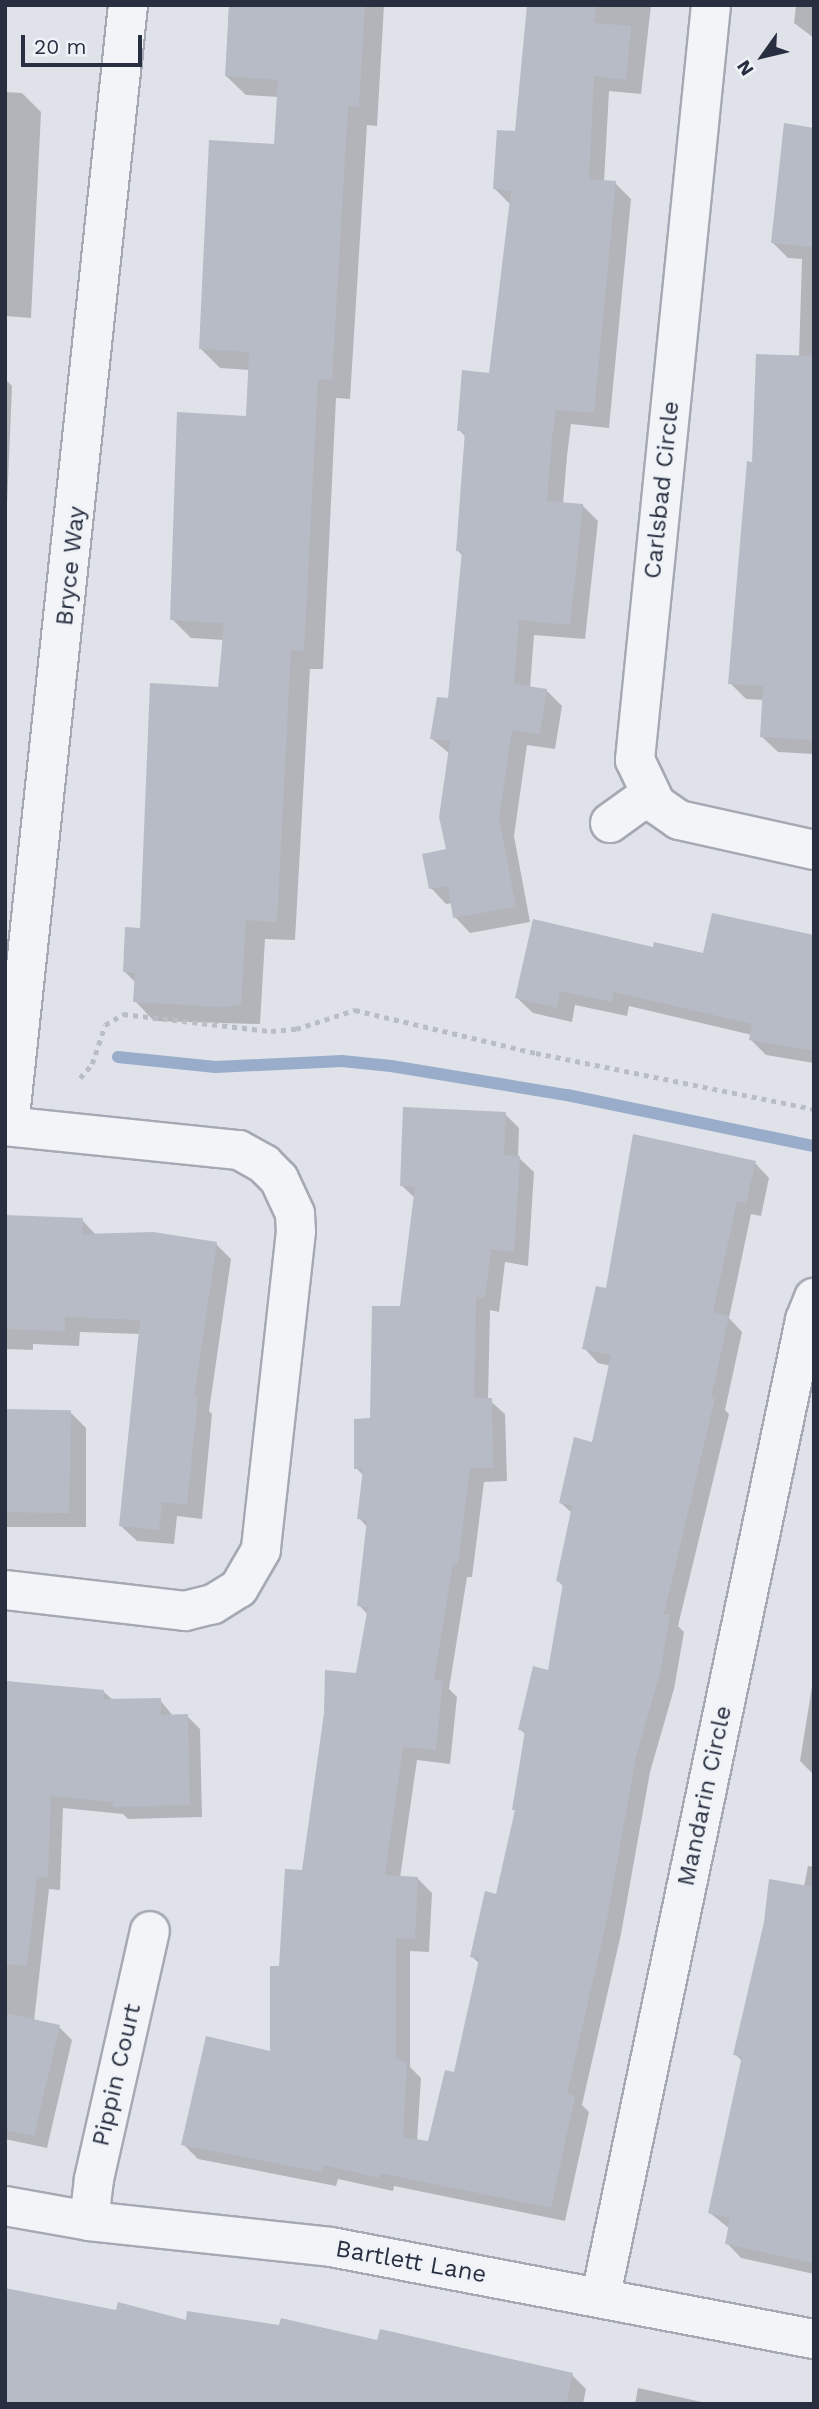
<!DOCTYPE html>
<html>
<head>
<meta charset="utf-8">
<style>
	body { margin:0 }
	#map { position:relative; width:819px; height:2409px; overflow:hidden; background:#dfe2e9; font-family:"Work Sans",sans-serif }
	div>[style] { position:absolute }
	.shadow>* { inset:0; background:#0003 }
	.stream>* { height:12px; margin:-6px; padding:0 6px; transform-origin:6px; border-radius:6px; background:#99adca }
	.building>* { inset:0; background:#b6bbc6; transform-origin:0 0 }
	.path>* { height:4.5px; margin-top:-2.25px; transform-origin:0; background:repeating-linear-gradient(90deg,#b9bdc4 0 5px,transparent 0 10px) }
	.roads { filter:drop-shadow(2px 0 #a4a9b3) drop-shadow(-2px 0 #a4a9b3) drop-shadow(0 2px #a4a9b3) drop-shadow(0 -2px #a4a9b3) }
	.minor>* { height:38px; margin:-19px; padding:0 19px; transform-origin:19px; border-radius:19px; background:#f2f4f7 }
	span { translate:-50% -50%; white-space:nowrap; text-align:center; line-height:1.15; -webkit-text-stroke:5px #eff2f6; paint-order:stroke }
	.street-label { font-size:24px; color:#282f41 }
	.frame { position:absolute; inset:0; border:7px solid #282f41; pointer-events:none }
	.north { position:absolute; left:728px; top:21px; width:70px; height:70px; -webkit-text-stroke:5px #eff2f6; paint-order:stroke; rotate:236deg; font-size:19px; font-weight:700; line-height:28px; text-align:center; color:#282f41 }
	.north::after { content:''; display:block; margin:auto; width:24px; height:32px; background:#282f41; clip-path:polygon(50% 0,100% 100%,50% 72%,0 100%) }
	.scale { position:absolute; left:21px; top:35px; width:121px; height:32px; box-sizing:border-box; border:4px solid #282f41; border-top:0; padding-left:9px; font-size:21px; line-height:24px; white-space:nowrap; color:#282f41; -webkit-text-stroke:5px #eff2f6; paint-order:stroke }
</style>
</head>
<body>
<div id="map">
	<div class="shadow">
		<div style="clip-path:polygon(229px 5px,384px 5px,377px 126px,367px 125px,350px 399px,336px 398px,323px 669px,310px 669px,295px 940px,265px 939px,260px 1024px,154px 1021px,135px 1001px,136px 983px,124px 971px,142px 930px,220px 689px,224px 640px,191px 638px,172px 619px,248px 417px,250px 370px,220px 368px,201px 349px,275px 146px,279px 97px,246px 95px,226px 76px)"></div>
		<div style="clip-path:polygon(531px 5px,651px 5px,641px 94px,609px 91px,604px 182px,615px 183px,631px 199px,609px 428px,571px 424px,567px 456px,563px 504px,582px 505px,598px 521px,585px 639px,534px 635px,530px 688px,546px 690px,562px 706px,555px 749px,527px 745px,514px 836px,530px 922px,470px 933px,455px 917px,452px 903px,446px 904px,431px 888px,448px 851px,450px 754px,432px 739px,450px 700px,463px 556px,457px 550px,466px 437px,459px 430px,491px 374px,511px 205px,495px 189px,517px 133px)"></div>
		<div style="clip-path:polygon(796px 5px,814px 5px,814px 38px,794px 23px)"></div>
		<div style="clip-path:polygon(5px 92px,22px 93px,41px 112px,31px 318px,5px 316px)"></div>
		<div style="clip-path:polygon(814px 130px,814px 754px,778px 752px,762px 737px,764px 700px,746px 699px,730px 683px,754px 464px,799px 357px,802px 259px,788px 258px,772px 242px)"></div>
		<div style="clip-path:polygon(5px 379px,12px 386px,5px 553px)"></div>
		<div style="clip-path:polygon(814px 936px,814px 1063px,766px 1055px,751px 1040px,752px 1035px,629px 1006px,627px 1016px,575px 1005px,572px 1022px,533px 1013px,517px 998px,655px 949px,705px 955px)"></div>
		<div style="clip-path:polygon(505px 1114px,519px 1128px,518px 1157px,534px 1172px,528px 1266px,505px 1262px,499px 1312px,490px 1310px,488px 1399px,505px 1414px,507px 1481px,484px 1482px,472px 1577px,467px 1577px,449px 1689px,457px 1697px,450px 1764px,417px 1760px,400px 1878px,418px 1879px,432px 1893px,429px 1952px,410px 1951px,410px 2067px,421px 2078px,417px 2141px,430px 2143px,455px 2074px,480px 1964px,472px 1957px,498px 1896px,516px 1812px,526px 1735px,520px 1729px,549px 1672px,564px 1587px,558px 1581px,573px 1514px,561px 1503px,593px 1444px,611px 1366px,598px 1363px,584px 1348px,607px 1290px,755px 1163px,769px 1178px,761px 1216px,751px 1214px,729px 1318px,742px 1332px,725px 1410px,729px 1414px,678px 1626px,684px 1632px,674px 1689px,650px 1772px,621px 1934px,582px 2105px,589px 2112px,565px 2221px,394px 2186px,393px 2191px,338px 2179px,336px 2186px,198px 2159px,183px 2144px,272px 2054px,281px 1967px,358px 1674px,368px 1615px,359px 1605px,368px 1528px,359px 1518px,364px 1476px,356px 1468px,402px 1308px,415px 1198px,401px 1185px)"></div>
		<div style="clip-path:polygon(5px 1216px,82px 1220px,97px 1236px,216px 1244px,231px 1259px,209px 1411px,212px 1414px,202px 1519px,177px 1516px,174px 1544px,137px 1541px,121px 1526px,140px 1334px,80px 1332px,79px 1346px,33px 1344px,33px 1350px,5px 1349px)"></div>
		<div style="clip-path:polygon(5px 1411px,70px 1412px,86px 1428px,86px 1527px,5px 1527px)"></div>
		<div style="clip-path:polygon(814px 1674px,814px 1775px,800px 1761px)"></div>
		<div style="clip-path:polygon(5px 1681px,104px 1692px,113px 1700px,160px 1700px,173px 1716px,187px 1716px,200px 1729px,202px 1817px,128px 1819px,123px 1814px,63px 1808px,60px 1890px,49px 1889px,34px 2021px,59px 2027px,72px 2040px,47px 2148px,5px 2139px)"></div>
		<div style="clip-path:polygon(808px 1866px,814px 1867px,814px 2274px,741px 2258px,727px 2243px,730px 2229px,710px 2213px,743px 2062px,735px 2054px,804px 1887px)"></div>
		<div style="clip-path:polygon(117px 2312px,379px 2343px,572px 2375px,586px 2389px,583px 2404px,5px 2404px)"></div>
		<div style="clip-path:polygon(638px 2388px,711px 2404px,635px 2404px)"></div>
	</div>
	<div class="stream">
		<div style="left:118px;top:1057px;width:98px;rotate:5.9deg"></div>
		<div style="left:215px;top:1067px;width:127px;rotate:-2.7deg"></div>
		<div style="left:342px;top:1061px;width:49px;rotate:5.8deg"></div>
		<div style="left:391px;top:1066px;width:178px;rotate:9.4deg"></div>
		<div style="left:567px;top:1095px;width:252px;rotate:11.7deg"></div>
	</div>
	<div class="building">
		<div style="clip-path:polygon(229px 5px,365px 5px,359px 107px,348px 106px,332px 380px,318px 379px,304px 651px,291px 650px,277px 922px,246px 920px,241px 1005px,221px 1007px,133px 1002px,135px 973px,123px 972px,125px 927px,140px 928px,150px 683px,218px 687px,224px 623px,170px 620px,177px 412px,246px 416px,249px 352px,199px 349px,209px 140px,274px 144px,278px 80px,225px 76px)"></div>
		<div style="clip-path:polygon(527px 5px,596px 5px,594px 23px,631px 26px,626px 80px,594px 76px,589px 179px,616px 181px,594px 413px,556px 410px,552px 439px,547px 501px,583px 504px,570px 625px,519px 620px,514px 684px,547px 689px,540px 734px,512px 730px,499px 819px,516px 907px,453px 918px,448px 886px,429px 889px,422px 854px,446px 849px,439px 817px,450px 741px,430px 739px,437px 697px,448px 698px,462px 551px,456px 551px,465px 431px,457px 431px,462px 370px,489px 373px,511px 191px,493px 189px,497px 130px,515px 131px)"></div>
		<div style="clip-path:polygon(784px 123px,814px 128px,814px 247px,771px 243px)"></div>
		<div style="clip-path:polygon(756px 354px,814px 356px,814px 740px,760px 737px,763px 686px,728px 684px,747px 461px,752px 462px)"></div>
		<div style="clip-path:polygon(712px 913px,814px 935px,814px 1051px,749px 1040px,752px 1024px,614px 992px,612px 1002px,560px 991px,557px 1008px,515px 998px,533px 919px,653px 947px,654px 942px,703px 953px)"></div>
		<div style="clip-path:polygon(403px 1107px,506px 1112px,504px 1155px,520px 1156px,514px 1252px,491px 1249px,485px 1298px,476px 1297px,474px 1398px,492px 1398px,493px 1468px,470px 1468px,458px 1564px,453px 1563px,434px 1680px,443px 1681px,436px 1750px,403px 1747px,385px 1875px,418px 1877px,415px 1939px,396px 1938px,396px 2059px,407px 2062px,403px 2137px,428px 2141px,445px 2070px,454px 2072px,479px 1959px,470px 1957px,485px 1891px,496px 1894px,515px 1810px,512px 1810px,525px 1731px,518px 1730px,533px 1666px,548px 1670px,563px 1583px,556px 1581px,572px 1506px,559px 1503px,574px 1437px,592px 1442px,611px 1355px,582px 1349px,596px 1286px,606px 1288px,633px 1134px,756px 1161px,746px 1203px,737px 1201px,713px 1312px,729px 1316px,711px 1397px,715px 1398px,664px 1614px,670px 1615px,660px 1673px,636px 1757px,607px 1919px,567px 2094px,575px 2096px,551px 2208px,380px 2173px,379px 2178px,324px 2165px,322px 2172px,181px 2145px,206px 2036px,270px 2051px,270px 1966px,279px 1966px,285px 1869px,302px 1870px,324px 1713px,325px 1670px,356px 1673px,368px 1607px,357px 1606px,367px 1520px,357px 1519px,363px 1469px,354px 1469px,354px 1419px,370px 1418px,372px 1306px,400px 1306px,415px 1186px,400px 1186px)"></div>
		<div style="clip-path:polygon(5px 1215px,83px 1218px,82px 1234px,153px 1232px,217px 1242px,194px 1397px,198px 1397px,187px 1505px,162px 1502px,159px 1530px,119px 1526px,140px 1320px,65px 1317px,65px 1331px,5px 1329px)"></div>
		<div style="left:5px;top:1409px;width:66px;height:103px;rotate:1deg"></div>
		<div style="clip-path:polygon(5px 1681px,104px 1690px,104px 1699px,161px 1698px,161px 1715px,188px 1714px,190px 1805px,113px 1807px,113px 1802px,51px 1796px,48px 1878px,37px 1877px,27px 1966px,5px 1964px)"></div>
		<div style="clip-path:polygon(769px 1879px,814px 1887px,814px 2263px,725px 2244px,730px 2218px,708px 2213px,742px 2056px,733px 2055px,764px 1922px)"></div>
		<div style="clip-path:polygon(5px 2013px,60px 2025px,34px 2136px,5px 2130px)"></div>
		<div style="clip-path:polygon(5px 2288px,116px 2310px,118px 2302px,186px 2320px,187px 2311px,279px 2325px,281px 2318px,377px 2340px,380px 2329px,573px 2373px,566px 2404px,5px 2404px)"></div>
	</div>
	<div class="path">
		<div style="left:80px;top:1078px;width:18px;rotate:-49deg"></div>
		<div style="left:92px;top:1064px;width:41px;rotate:-71.6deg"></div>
		<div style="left:105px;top:1025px;width:21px;rotate:-31deg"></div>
		<div style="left:123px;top:1014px;width:149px;rotate:6.6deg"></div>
		<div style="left:271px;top:1031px;width:25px;rotate:-5deg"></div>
		<div style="left:296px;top:1029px;width:62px;rotate:-17.9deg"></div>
		<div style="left:355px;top:1010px;width:186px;rotate:13.4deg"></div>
		<div style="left:536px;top:1053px;width:284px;rotate:11.4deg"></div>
	</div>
	<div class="roads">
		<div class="minor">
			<div style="left:711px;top:5px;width:759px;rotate:95.75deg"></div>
			<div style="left:635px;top:760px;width:49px;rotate:64.5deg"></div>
			<div style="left:656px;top:804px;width:28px;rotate:35deg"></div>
			<div style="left:679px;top:820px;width:138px;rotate:12.5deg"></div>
			<div style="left:610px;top:823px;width:49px;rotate:-35.9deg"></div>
			<div style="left:5px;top:1126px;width:235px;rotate:5.9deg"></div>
			<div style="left:239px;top:1150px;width:29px;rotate:29deg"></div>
			<div style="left:264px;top:1164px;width:21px;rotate:45deg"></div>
			<div style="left:279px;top:1179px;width:38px;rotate:65deg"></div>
			<div style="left:295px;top:1214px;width:17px;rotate:87deg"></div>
			<div style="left:296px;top:1231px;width:321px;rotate:96.3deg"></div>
			<div style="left:261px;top:1550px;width:44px;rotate:120.1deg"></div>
			<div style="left:239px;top:1588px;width:31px;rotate:148deg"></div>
			<div style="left:213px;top:1604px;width:29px;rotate:166deg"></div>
			<div style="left:185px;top:1611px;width:181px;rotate:-173.3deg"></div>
			<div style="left:9px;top:1126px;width:1127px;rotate:-83.94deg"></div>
			<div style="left:5px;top:2206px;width:85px;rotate:10.1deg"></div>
			<div style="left:89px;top:2221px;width:243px;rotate:6.1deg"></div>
			<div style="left:331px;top:2247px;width:492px;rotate:10.8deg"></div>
			<div style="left:89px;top:2221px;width:42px;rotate:-83.2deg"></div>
			<div style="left:94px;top:2179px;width:254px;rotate:-77.3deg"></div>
			<div style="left:601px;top:2295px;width:996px;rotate:-78.18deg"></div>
			<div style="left:805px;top:1320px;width:24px;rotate:-68deg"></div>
		</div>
	</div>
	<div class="street-label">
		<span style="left:662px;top:490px;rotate:-84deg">Carlsbad Circle</span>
		<span style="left:71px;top:566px;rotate:-84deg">Bryce Way</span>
		<span style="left:705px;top:1796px;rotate:-78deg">Mandarin Circle</span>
		<span style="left:117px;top:2075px;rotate:-77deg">Pippin Court</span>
		<span style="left:411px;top:2262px;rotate:10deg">Bartlett Lane</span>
	</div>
	<div class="frame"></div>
	<div class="north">N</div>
	<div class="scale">20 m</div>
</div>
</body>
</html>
